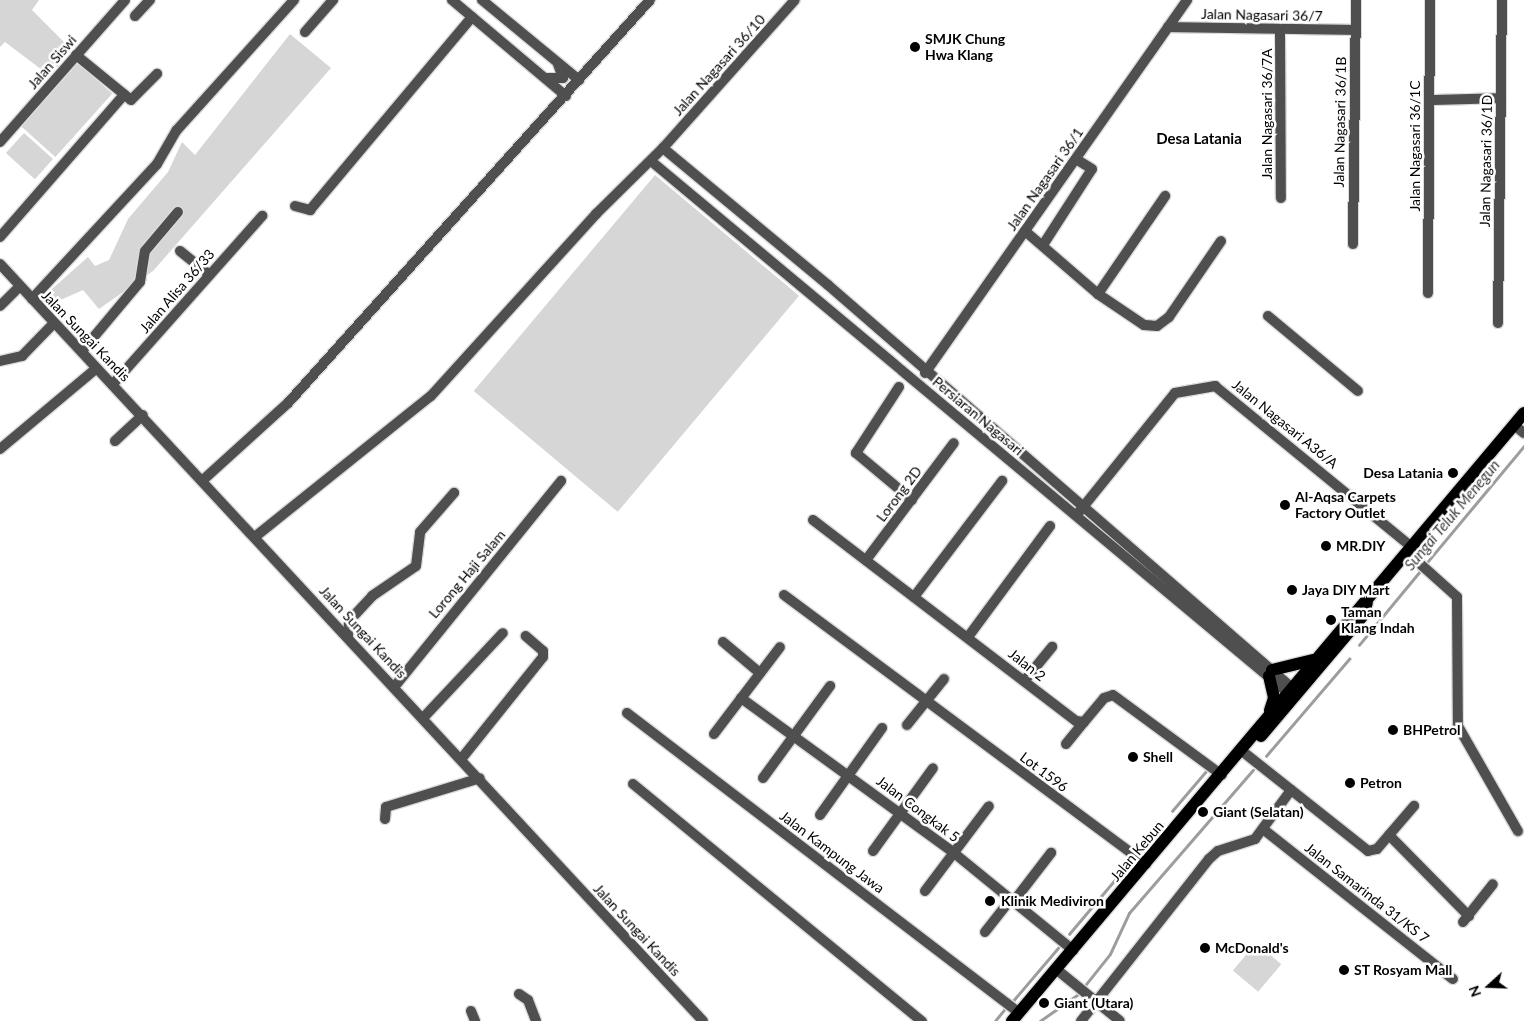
<!DOCTYPE html>
<html>
<head>
<meta charset="utf-8">
<style>
	body { margin:0 }
	#map { position:relative; width:1524px; height:1021px; overflow:hidden; background:#fff; font-family:Lato,sans-serif }
	div>[style] { position:absolute }
	.green>* { inset:0; background:#d6d6d6; transform-origin:0 0 }
	.stream>* { height:2.5px; margin:-1.25px; padding:0 1.25px; transform-origin:1.25px; border-radius:1.25px; background:#9d9d9d }
	.roads { filter:drop-shadow(1px 0 #dbdbdb) drop-shadow(-1px 0 #dbdbdb) drop-shadow(0 1px #dbdbdb) drop-shadow(0 -1px #dbdbdb) }
	.minor>* { height:10px; margin:-5px; padding:0 5px; transform-origin:5px; border-radius:5px; background:#4f4f4f }
	.major>* { height:12px; margin:-6px; padding:0 6px; transform-origin:6px; border-radius:6px; background:#000 }
	.dots>* { width:14px; height:14px; translate:-50% -50%; box-sizing:border-box; border:2px solid #fff; border-radius:50% }
	span { translate:-50% -50%; white-space:nowrap; text-align:center; line-height:1.15; -webkit-text-stroke:5px #fff; paint-order:stroke }
	.street-label { font-size:14px; color:#000 }
	.poi-label { font-size:14px; color:#000; font-weight:700 }
	.left { translate:0 -50%; text-align:left }
	.right { translate:-100% -50%; text-align:right }
	.neighbourhood-label { font-size:15px; color:#000; font-weight:700 }
	.water-label { font-size:15px; color:#3e3e3e; font-style:italic }
	.north { position:absolute; left:1464px; top:961px; width:50px; height:50px; -webkit-text-stroke:4px #fff; paint-order:stroke; rotate:250deg; font-size:14px; font-weight:700; line-height:20px; text-align:center; color:#000 }
	.north::after { content:''; display:block; margin:auto; width:18px; height:22px; background:#000; clip-path:polygon(50% 0,100% 100%,50% 72%,0 100%) }
</style>
</head>
<body>
<div id="map">
	<div class="green">
		<div style="clip-path:polygon(0 0,39px 0,32px 10px,71px 49px,50px 76px,5px 42px,0 47px)"></div>
		<div style="clip-path:polygon(290px 34px,331px 68px,153px 271px,99px 309px,83px 290px,56px 302px,44px 296px,88px 257px,95px 266px,109px 260px,128px 219px,168px 172px,182px 142px,195px 155px)"></div>
		<div style="left:78px;top:63px;width:46px;height:85px;rotate:42deg"></div>
		<div style="left:24px;top:133px;width:39px;height:27px;rotate:42deg"></div>
		<div style="left:655px;top:175px;width:188px;height:282px;rotate:40deg"></div>
		<div style="left:1256px;top:943px;width:33px;height:36px;rotate:40deg"></div>
	</div>
	<div class="stream">
		<div style="left:1424px;top:566px;width:156px;rotate:-50.2deg"></div>
		<div style="left:1359px;top:645px;width:97px;rotate:-50.4deg"></div>
		<div style="left:1266px;top:756px;width:128px;rotate:-49.4deg"></div>
		<div style="left:1172px;top:811px;width:54px;rotate:-49.5deg"></div>
		<div style="left:1137px;top:851px;width:37px;rotate:-45deg"></div>
		<div style="left:1069px;top:934px;width:94px;rotate:-49.7deg"></div>
		<div style="left:1083px;top:988px;width:43px;rotate:-51.5deg"></div>
		<div style="left:1110px;top:954px;width:45px;rotate:-65.1deg"></div>
		<div style="left:1129px;top:913px;width:189px;rotate:-49.1deg"></div>
		<div style="left:1012px;top:1002px;width:71px;rotate:-49.6deg"></div>
		<div style="left:995px;top:1021px;width:14px;rotate:-51deg"></div>
		<div style="left:1040px;top:1021px;width:49px;rotate:-35deg"></div>
	</div>
	<div class="roads">
		<div class="minor">
			<div style="left:452px;top:0;width:149px;rotate:40.1deg"></div>
			<div style="left:482px;top:0;width:126px;rotate:39.5deg"></div>
			<div style="left:135px;top:16px;width:22px;rotate:-47deg"></div>
			<div style="left:1168px;top:27px;width:187px;rotate:0.9deg"></div>
			<div style="left:1280px;top:31px;width:167px;rotate:89.7deg"></div>
			<div style="left:305px;top:32px;width:43px;rotate:-48.8deg"></div>
			<div style="left:76px;top:55px;width:71px;rotate:39.3deg"></div>
			<div style="left:131px;top:100px;width:37px;rotate:-45deg"></div>
			<div style="left:547px;top:78px;width:16px"></div>
			<div style="left:563px;top:78px;width:15px;rotate:-110deg"></div>
			<div style="left:1430px;top:100px;width:71px;rotate:-1.6deg"></div>
			<div style="left:0;top:142px;width:189px;rotate:-48.6deg"></div>
			<div style="left:663px;top:148px;width:214px;rotate:39.7deg"></div>
			<div style="left:828px;top:285px;width:622px;rotate:40.96deg"></div>
			<div style="left:651px;top:161px;width:836px;rotate:39.86deg"></div>
			<div style="left:295px;top:206px;width:16px;rotate:15deg"></div>
			<div style="left:310px;top:210px;width:252px;rotate:-50deg"></div>
			<div style="left:1025px;top:231px;width:96px;rotate:40.8deg"></div>
			<div style="left:1098px;top:294px;width:55px;rotate:34deg"></div>
			<div style="left:1144px;top:325px;width:13px;rotate:4deg"></div>
			<div style="left:1157px;top:326px;width:15px;rotate:-37deg"></div>
			<div style="left:1169px;top:317px;width:92px;rotate:-55.6deg"></div>
			<div style="left:0;top:237px;width:189px;rotate:-48.9deg"></div>
			<div style="left:1353px;top:244px;width:244px;rotate:-89.3deg"></div>
			<div style="left:1043px;top:245px;width:90px;rotate:-57.2deg"></div>
			<div style="left:1092px;top:169px;width:19px;rotate:-148deg"></div>
			<div style="left:180px;top:251px;width:38px;rotate:39deg"></div>
			<div style="left:0;top:264px;width:1033px;rotate:47.12deg"></div>
			<div style="left:1428px;top:293px;width:293px;rotate:-89.6deg"></div>
			<div style="left:1098px;top:294px;width:119px;rotate:-55.6deg"></div>
			<div style="left:32px;top:299px;width:184px;rotate:-47.2deg"></div>
			<div style="left:157px;top:164px;width:39px;rotate:-60deg"></div>
			<div style="left:177px;top:130px;width:175px;rotate:-48deg"></div>
			<div style="left:0;top:306px;width:28px;rotate:-45deg"></div>
			<div style="left:1268px;top:316px;width:117px;rotate:39.8deg"></div>
			<div style="left:1498px;top:323px;width:323px;rotate:-89.3deg"></div>
			<div style="left:82px;top:351px;width:90px;rotate:-50deg"></div>
			<div style="left:140px;top:282px;width:31px;rotate:-81deg"></div>
			<div style="left:145px;top:251px;width:51px;rotate:-49.8deg"></div>
			<div style="left:0;top:361px;width:23px;rotate:-13deg"></div>
			<div style="left:22px;top:356px;width:46px;rotate:-45.9deg"></div>
			<div style="left:925px;top:373px;width:456px;rotate:-54.9deg"></div>
			<div style="left:113px;top:384px;width:225px;rotate:-48.4deg"></div>
			<div style="left:899px;top:387px;width:79px;rotate:123.1deg"></div>
			<div style="left:856px;top:453px;width:73px;rotate:40deg"></div>
			<div style="left:1514px;top:425px;width:13px;rotate:39deg"></div>
			<div style="left:115px;top:441px;width:38px;rotate:-43deg"></div>
			<div style="left:0;top:449px;width:126px;rotate:-39.9deg"></div>
			<div style="left:203px;top:480px;width:115px;rotate:-42.2deg"></div>
			<div style="left:288px;top:403px;width:542px;rotate:-48.07deg"></div>
			<div style="left:1079px;top:512px;width:153px;rotate:-51.1deg"></div>
			<div style="left:1175px;top:393px;width:41px;rotate:-9.9deg"></div>
			<div style="left:1215px;top:386px;width:254px;rotate:39.3deg"></div>
			<div style="left:813px;top:520px;width:331px;rotate:37.4deg"></div>
			<div style="left:1076px;top:721px;width:8px;rotate:7deg"></div>
			<div style="left:1084px;top:722px;width:31px;rotate:-50deg"></div>
			<div style="left:1104px;top:698px;width:9px;rotate:-18deg"></div>
			<div style="left:1113px;top:695px;width:135px;rotate:36.3deg"></div>
			<div style="left:256px;top:536px;width:224px;rotate:-38.7deg"></div>
			<div style="left:431px;top:396px;width:246px;rotate:-47.8deg"></div>
			<div style="left:596px;top:214px;width:94px;rotate:-44.6deg"></div>
			<div style="left:663px;top:148px;width:198px;rotate:-48.3deg"></div>
			<div style="left:1408px;top:553px;width:66px;rotate:41.9deg"></div>
			<div style="left:1457px;top:597px;width:129px;rotate:89.6deg"></div>
			<div style="left:1458px;top:726px;width:121px;rotate:60.3deg"></div>
			<div style="left:866px;top:560px;width:146px;rotate:-53.1deg"></div>
			<div style="left:784px;top:595px;width:451px;rotate:36.6deg"></div>
			<div style="left:914px;top:597px;width:146px;rotate:-52.8deg"></div>
			<div style="left:348px;top:636px;width:15px;rotate:-86deg"></div>
			<div style="left:349px;top:621px;width:34px;rotate:-47deg"></div>
			<div style="left:372px;top:596px;width:53px;rotate:-34.3deg"></div>
			<div style="left:416px;top:566px;width:34px;rotate:-83deg"></div>
			<div style="left:420px;top:532px;width:52px;rotate:-48.9deg"></div>
			<div style="left:968px;top:637px;width:138px;rotate:-53.5deg"></div>
			<div style="left:723px;top:642px;width:48px;rotate:40deg"></div>
			<div style="left:1025px;top:680px;width:43px;rotate:-50.7deg"></div>
			<div style="left:395px;top:686px;width:264px;rotate:-51deg"></div>
			<div style="left:741px;top:698px;width:263px;rotate:36deg"></div>
			<div style="left:954px;top:853px;width:154px;rotate:39.2deg"></div>
			<div style="left:627px;top:713px;width:494px;rotate:37.4deg"></div>
			<div style="left:424px;top:717px;width:115px;rotate:-46.8deg"></div>
			<div style="left:907px;top:725px;width:59px;rotate:-51.2deg"></div>
			<div style="left:714px;top:734px;width:109px;rotate:-52.8deg"></div>
			<div style="left:1066px;top:744px;width:28px;rotate:-51deg"></div>
			<div style="left:1242px;top:751px;width:161px;rotate:38.4deg"></div>
			<div style="left:1368px;top:851px;width:9px;rotate:-13deg"></div>
			<div style="left:1377px;top:849px;width:57px;rotate:-49.3deg"></div>
			<div style="left:462px;top:758px;width:129px;rotate:-51.3deg"></div>
			<div style="left:543px;top:657px;width:6px;rotate:-90deg"></div>
			<div style="left:543px;top:651px;width:23px;rotate:-139deg"></div>
			<div style="left:763px;top:778px;width:114px;rotate:-53.9deg"></div>
			<div style="left:633px;top:784px;width:374px;rotate:39.4deg"></div>
			<div style="left:820px;top:815px;width:107px;rotate:-54.5deg"></div>
			<div style="left:385px;top:819px;width:12px;rotate:-85deg"></div>
			<div style="left:386px;top:807px;width:98px;rotate:-17.1deg"></div>
			<div style="left:1263px;top:829px;width:242px;rotate:38.3deg"></div>
			<div style="left:1389px;top:835px;width:114px;rotate:45.4deg"></div>
			<div style="left:873px;top:851px;width:102px;rotate:-54.1deg"></div>
			<div style="left:925px;top:891px;width:106px;rotate:-53deg"></div>
			<div style="left:1014px;top:901px;width:61px;rotate:-52.4deg"></div>
			<div style="left:1463px;top:922px;width:48px;rotate:-51.7deg"></div>
			<div style="left:985px;top:932px;width:42px;rotate:-51.8deg"></div>
			<div style="left:1056px;top:969px;width:82px;rotate:39.1deg"></div>
			<div style="left:519px;top:994px;width:11px;rotate:34deg"></div>
			<div style="left:528px;top:1000px;width:22px;rotate:69deg"></div>
			<div style="left:471px;top:1011px;width:11px;rotate:68deg"></div>
			<div style="left:1081px;top:1021px;width:206px;rotate:-51.7deg"></div>
			<div style="left:1209px;top:859px;width:12px;rotate:-42deg"></div>
			<div style="left:1218px;top:851px;width:39px;rotate:-18deg"></div>
			<div style="left:1255px;top:839px;width:61px;rotate:-53.7deg"></div>
		</div>
		<div class="major">
			<div style="left:1272px;top:670px;width:42px;rotate:-13.7deg"></div>
			<div style="left:1269px;top:676px;width:23px;rotate:77deg"></div>
			<div style="left:1274px;top:698px;width:13px;rotate:108deg"></div>
			<div style="left:1261px;top:736px;width:160px;rotate:-49.8deg"></div>
			<div style="left:1364px;top:614px;width:12px;rotate:-76deg"></div>
			<div style="left:1012px;top:1021px;width:795px;rotate:-49.9deg"></div>
		</div>
	</div>
	<div class="dots">
		<div style="left:915px;top:47px;background:#000"></div>
		<div style="left:1453px;top:473px;background:#000"></div>
		<div style="left:1285px;top:505px;background:#000"></div>
		<div style="left:1326px;top:546px;background:#000"></div>
		<div style="left:1292px;top:590px;background:#000"></div>
		<div style="left:1331px;top:620px;background:#000"></div>
		<div style="left:1393px;top:730px;background:#000"></div>
		<div style="left:1133px;top:757px;background:#000"></div>
		<div style="left:1350px;top:783px;background:#000"></div>
		<div style="left:1203px;top:812px;background:#000"></div>
		<div style="left:990px;top:901px;background:#000"></div>
		<div style="left:1205px;top:948px;background:#000"></div>
		<div style="left:1344px;top:970px;background:#000"></div>
		<div style="left:1044px;top:1003px;background:#000"></div>
	</div>
	<div class="street-label">
		<span style="left:1262px;top:15px;rotate:1deg">Jalan Nagasari 36/7</span>
		<span style="left:52px;top:62px;rotate:-49deg">Jalan Siswi</span>
		<span style="left:719px;top:65px;rotate:-48deg">Jalan Nagasari 36/10</span>
		<span style="left:1267px;top:114px;rotate:-90deg">Jalan Nagasari 36/7A</span>
		<span style="left:1340px;top:122px;rotate:-89deg">Jalan Nagasari 36/1B</span>
		<span style="left:1415px;top:146px;rotate:-90deg">Jalan Nagasari 36/1C</span>
		<span style="left:1486px;top:161px;rotate:-89deg">Jalan Nagasari 36/1D</span>
		<span style="left:1045px;top:179px;rotate:-55deg">Jalan Nagasari 36/1</span>
		<span style="left:177px;top:291px;rotate:-49deg">Jalan Alisa 36/33</span>
		<span style="left:86px;top:336px;rotate:46deg">Jalan Sungai Kandis</span>
		<span style="left:978px;top:416px;rotate:40deg">Persiaran Nagasari</span>
		<span style="left:1285px;top:424px;rotate:39deg">Jalan Nagasari A36/A</span>
		<span style="left:899px;top:494px;rotate:-53deg">Lorong 2D</span>
		<span style="left:467px;top:574px;rotate:-50deg">Lorong Haji Salam</span>
		<span style="left:363px;top:632px;rotate:47deg">Jalan Sungai Kandis</span>
		<span style="left:1027px;top:665px;rotate:38deg">Jalan 2</span>
		<span style="left:1044px;top:772px;rotate:37deg">Lot 1596</span>
		<span style="left:918px;top:809px;rotate:37deg">Jalan Congkak 5</span>
		<span style="left:1137px;top:851px;rotate:-50deg">Jalan Kebun</span>
		<span style="left:832px;top:852px;rotate:37deg">Jalan Kampung Jawa</span>
		<span style="left:1367px;top:893px;rotate:38deg">Jalan Samarinda 31/KS 7</span>
		<span style="left:637px;top:930px;rotate:47deg">Jalan Sungai Kandis</span>
	</div>
	<div class="poi-label">
		<span class="left" style="left:925px;top:47px">SMJK Chung<br>Hwa Klang</span>
		<span class="right" style="left:1443px;top:473px">Desa Latania</span>
		<span class="left" style="left:1295px;top:505px">Al-Aqsa Carpets<br>Factory Outlet</span>
		<span class="left" style="left:1336px;top:546px">MR.DIY</span>
		<span class="left" style="left:1302px;top:590px">Jaya DIY Mart</span>
		<span class="left" style="left:1341px;top:620px">Taman<br>Klang Indah</span>
		<span class="left" style="left:1403px;top:730px">BHPetrol</span>
		<span class="left" style="left:1143px;top:757px">Shell</span>
		<span class="left" style="left:1360px;top:783px">Petron</span>
		<span class="left" style="left:1213px;top:812px">Giant (Selatan)</span>
		<span class="left" style="left:1001px;top:901px">Klinik Mediviron</span>
		<span class="left" style="left:1215px;top:948px">McDonald's</span>
		<span class="left" style="left:1354px;top:970px">ST Rosyam Mall</span>
		<span class="left" style="left:1054px;top:1003px">Giant (Utara)</span>
	</div>
	<div class="neighbourhood-label">
		<span style="left:1199px;top:139px">Desa Latania</span>
	</div>
	<div class="water-label">
		<span style="left:1452px;top:515px;rotate:-50deg">Sungai Teluk Menegun</span>
	</div>
	<div class="north">N</div>
</div>
</body>
</html>
